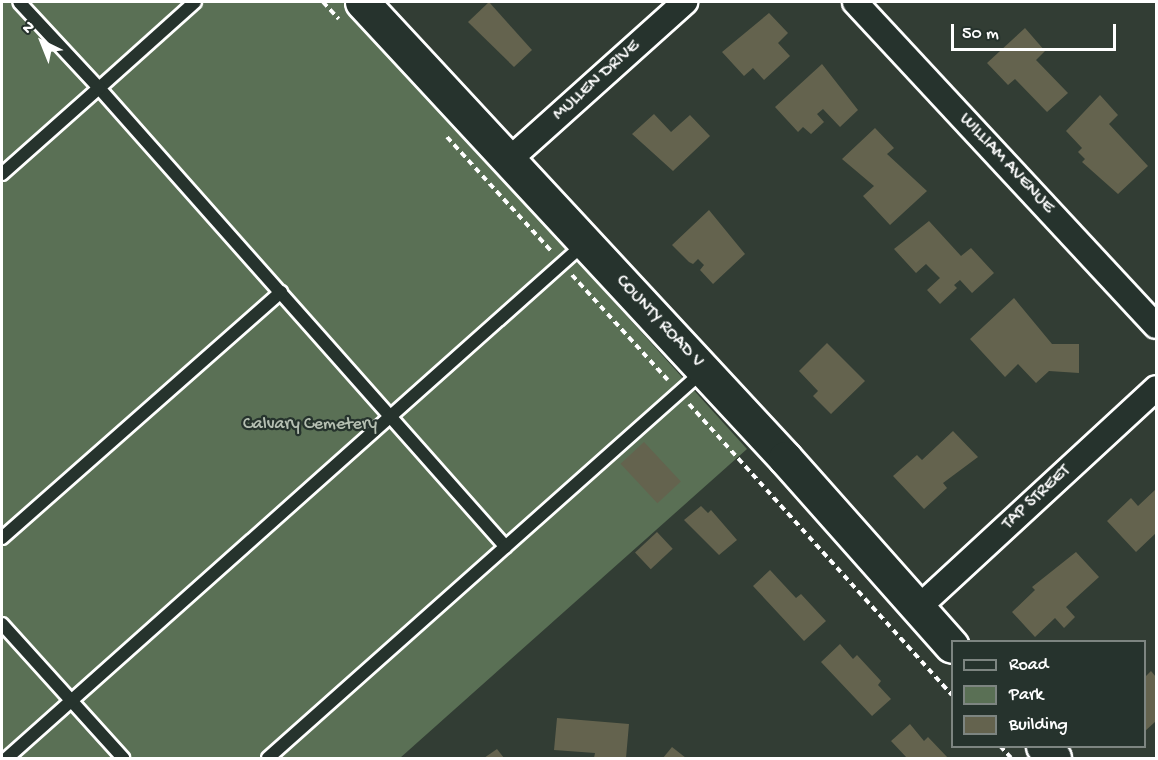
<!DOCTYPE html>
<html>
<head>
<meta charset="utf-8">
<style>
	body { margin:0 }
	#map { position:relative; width:1158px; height:760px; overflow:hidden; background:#323d34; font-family:"Gochi Hand",sans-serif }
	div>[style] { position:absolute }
	.green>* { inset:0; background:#5a7055 }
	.building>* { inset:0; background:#64634e; transform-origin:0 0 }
	.path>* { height:4px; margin-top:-2px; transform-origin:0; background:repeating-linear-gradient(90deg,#fff 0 6px,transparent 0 10.5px) }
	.roads { filter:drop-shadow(2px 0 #fff) drop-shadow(-2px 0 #fff) drop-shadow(0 2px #fff) drop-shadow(0 -2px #fff) }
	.service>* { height:12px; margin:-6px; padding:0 6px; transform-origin:6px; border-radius:6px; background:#26332d }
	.minor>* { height:24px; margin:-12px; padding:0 12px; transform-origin:12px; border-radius:12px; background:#26332d }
	.secondary>* { height:33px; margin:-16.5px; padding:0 16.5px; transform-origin:16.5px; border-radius:16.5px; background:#26332d }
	span { translate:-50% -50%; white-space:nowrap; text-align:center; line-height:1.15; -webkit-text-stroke:4.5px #26332d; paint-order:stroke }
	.street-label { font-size:18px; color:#fff }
	.park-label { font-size:18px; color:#b5bfb2 }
	.frame { position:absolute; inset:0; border:3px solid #fff; pointer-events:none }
	.legend { position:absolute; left:951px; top:640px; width:195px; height:108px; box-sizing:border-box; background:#26332d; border:2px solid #7d8581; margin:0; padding:8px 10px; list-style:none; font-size:18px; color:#fff }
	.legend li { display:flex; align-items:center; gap:12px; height:30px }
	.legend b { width:30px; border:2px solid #7d8581 }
	.north { position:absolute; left:12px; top:12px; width:60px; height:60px; -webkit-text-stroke:4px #26332d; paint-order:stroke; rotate:317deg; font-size:16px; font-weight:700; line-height:24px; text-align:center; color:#fff }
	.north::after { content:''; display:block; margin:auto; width:21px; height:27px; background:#fff; clip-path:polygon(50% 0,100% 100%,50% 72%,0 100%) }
	.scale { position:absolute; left:951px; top:24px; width:165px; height:27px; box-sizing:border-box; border:3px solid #fff; border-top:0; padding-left:8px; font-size:18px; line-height:21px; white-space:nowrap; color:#fff; -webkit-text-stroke:4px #26332d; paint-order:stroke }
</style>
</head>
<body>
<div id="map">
	<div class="green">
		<div style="clip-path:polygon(2px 2px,343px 2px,747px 449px,400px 758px,2px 758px)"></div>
	</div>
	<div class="building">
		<div style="clip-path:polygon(489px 2px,532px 50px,514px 67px,468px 22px)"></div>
		<div style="clip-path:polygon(769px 13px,788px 33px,778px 43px,790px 56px,764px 80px,753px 68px,744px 76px,722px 52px)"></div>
		<div style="clip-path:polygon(1025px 28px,1045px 51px,1036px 60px,1068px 93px,1047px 112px,1015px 79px,1008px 85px,987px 63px)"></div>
		<div style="clip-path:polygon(822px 64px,858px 110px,840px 127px,823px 109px,817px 114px,824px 122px,811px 134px,803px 127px,798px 132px,775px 107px)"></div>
		<div style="clip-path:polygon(1100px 95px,1118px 115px,1109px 124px,1148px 166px,1118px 194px,1082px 162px,1085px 159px,1078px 152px,1082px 148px,1066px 131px)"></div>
		<div style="clip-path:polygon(654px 114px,671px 132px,690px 115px,710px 136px,673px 171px,632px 134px)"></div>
		<div style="clip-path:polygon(875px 128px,894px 148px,887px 154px,927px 191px,890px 225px,863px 196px,874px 186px,842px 159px)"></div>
		<div style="clip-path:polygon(709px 210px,745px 254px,713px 284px,700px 270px,704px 265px,698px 259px,693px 264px,689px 262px,672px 245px)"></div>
		<div style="clip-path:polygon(929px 221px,961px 256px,971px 248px,994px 273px,972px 293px,960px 280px,954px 285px,957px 288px,940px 304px,927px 290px,940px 278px,926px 264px,916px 273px,894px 249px)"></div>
		<div style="clip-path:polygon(1014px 298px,1052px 344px,1079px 344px,1079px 373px,1049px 371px,1036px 383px,1018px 364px,1005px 377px,970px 339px)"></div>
		<div style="clip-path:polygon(827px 343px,865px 381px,831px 414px,813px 396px,818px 391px,799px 371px)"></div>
		<div style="clip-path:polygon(953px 431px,978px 457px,943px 483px,947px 488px,924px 509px,893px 476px,917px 455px,922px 460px)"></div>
		<div style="left:644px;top:442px;width:54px;height:32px;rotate:47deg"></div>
		<div style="clip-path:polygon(1156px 489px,1156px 533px,1136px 552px,1107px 521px,1131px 498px,1138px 506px)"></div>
		<div style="clip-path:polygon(701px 506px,708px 513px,711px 510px,737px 540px,719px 555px,684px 520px)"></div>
		<div style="left:657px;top:532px;width:23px;height:30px;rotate:47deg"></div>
		<div style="clip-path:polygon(1076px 552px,1099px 577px,1066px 607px,1075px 617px,1064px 628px,1055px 618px,1035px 637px,1012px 612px,1035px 590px,1032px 587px)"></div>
		<div style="clip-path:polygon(770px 570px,796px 598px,801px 594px,826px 621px,804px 641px,753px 586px)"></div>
		<div style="clip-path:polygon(840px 644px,853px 659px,857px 655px,881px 681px,878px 685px,891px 699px,872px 716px,821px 662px)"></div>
		<div style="clip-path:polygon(1151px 671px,1156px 677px,1156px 721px,1144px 732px,1144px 678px)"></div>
		<div style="clip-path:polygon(557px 718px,629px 724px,626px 758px,594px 758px,595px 753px,554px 750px)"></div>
		<div style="clip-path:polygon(910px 724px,924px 741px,928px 737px,948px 758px,907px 758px,891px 741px)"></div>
		<div style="clip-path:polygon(672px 747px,686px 758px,663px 758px)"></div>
		<div style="clip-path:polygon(497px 749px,504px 758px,484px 758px)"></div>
	</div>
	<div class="path">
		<div style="left:323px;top:2px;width:23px;rotate:47deg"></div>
		<div style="left:447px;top:137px;width:154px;rotate:47.6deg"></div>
		<div style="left:572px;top:275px;width:142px;rotate:47.6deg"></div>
		<div style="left:689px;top:404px;width:392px;rotate:47.9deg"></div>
		<div style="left:1000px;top:746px;width:16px;rotate:47deg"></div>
	</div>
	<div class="roads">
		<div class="service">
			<div style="left:195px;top:2px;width:129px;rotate:138.1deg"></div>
			<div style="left:99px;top:88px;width:613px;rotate:48.44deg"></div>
			<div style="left:2px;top:174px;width:130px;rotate:-41.6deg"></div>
			<div style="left:99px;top:88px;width:117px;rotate:-132.9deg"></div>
			<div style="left:2px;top:538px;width:372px;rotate:-41.4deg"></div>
			<div style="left:2px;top:624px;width:181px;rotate:47.9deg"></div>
			<div style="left:7px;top:758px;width:774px;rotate:-41.7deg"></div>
			<div style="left:268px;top:758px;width:581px;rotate:-41.65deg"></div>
		</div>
		<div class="minor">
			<div style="left:855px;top:2px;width:442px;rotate:47.1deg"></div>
			<div style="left:509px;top:160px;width:237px;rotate:-41.9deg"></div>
			<div style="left:918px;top:608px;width:324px;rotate:-42.7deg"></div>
		</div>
		<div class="secondary">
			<div style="left:362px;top:2px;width:622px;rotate:47.15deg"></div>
			<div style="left:785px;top:458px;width:251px;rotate:48.4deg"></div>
			<div style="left:1043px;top:746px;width:16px;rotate:47deg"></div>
		</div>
	</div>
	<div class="street-label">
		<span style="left:597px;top:81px;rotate:-42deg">MULLEN DRIVE</span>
		<span style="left:1006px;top:164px;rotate:47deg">WILLIAM AVENUE</span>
		<span style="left:659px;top:322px;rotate:47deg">COUNTY ROAD V</span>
		<span style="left:1037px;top:498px;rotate:-43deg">TAP STREET</span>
	</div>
	<div class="park-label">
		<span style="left:310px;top:425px">Calvary Cemetery</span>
	</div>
	<div class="frame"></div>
	<ul class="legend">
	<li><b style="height:8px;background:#26332d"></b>Road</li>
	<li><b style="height:16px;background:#5a7055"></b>Park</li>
	<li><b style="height:16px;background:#64634e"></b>Building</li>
	</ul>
	<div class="north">N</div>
	<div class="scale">50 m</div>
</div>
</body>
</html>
